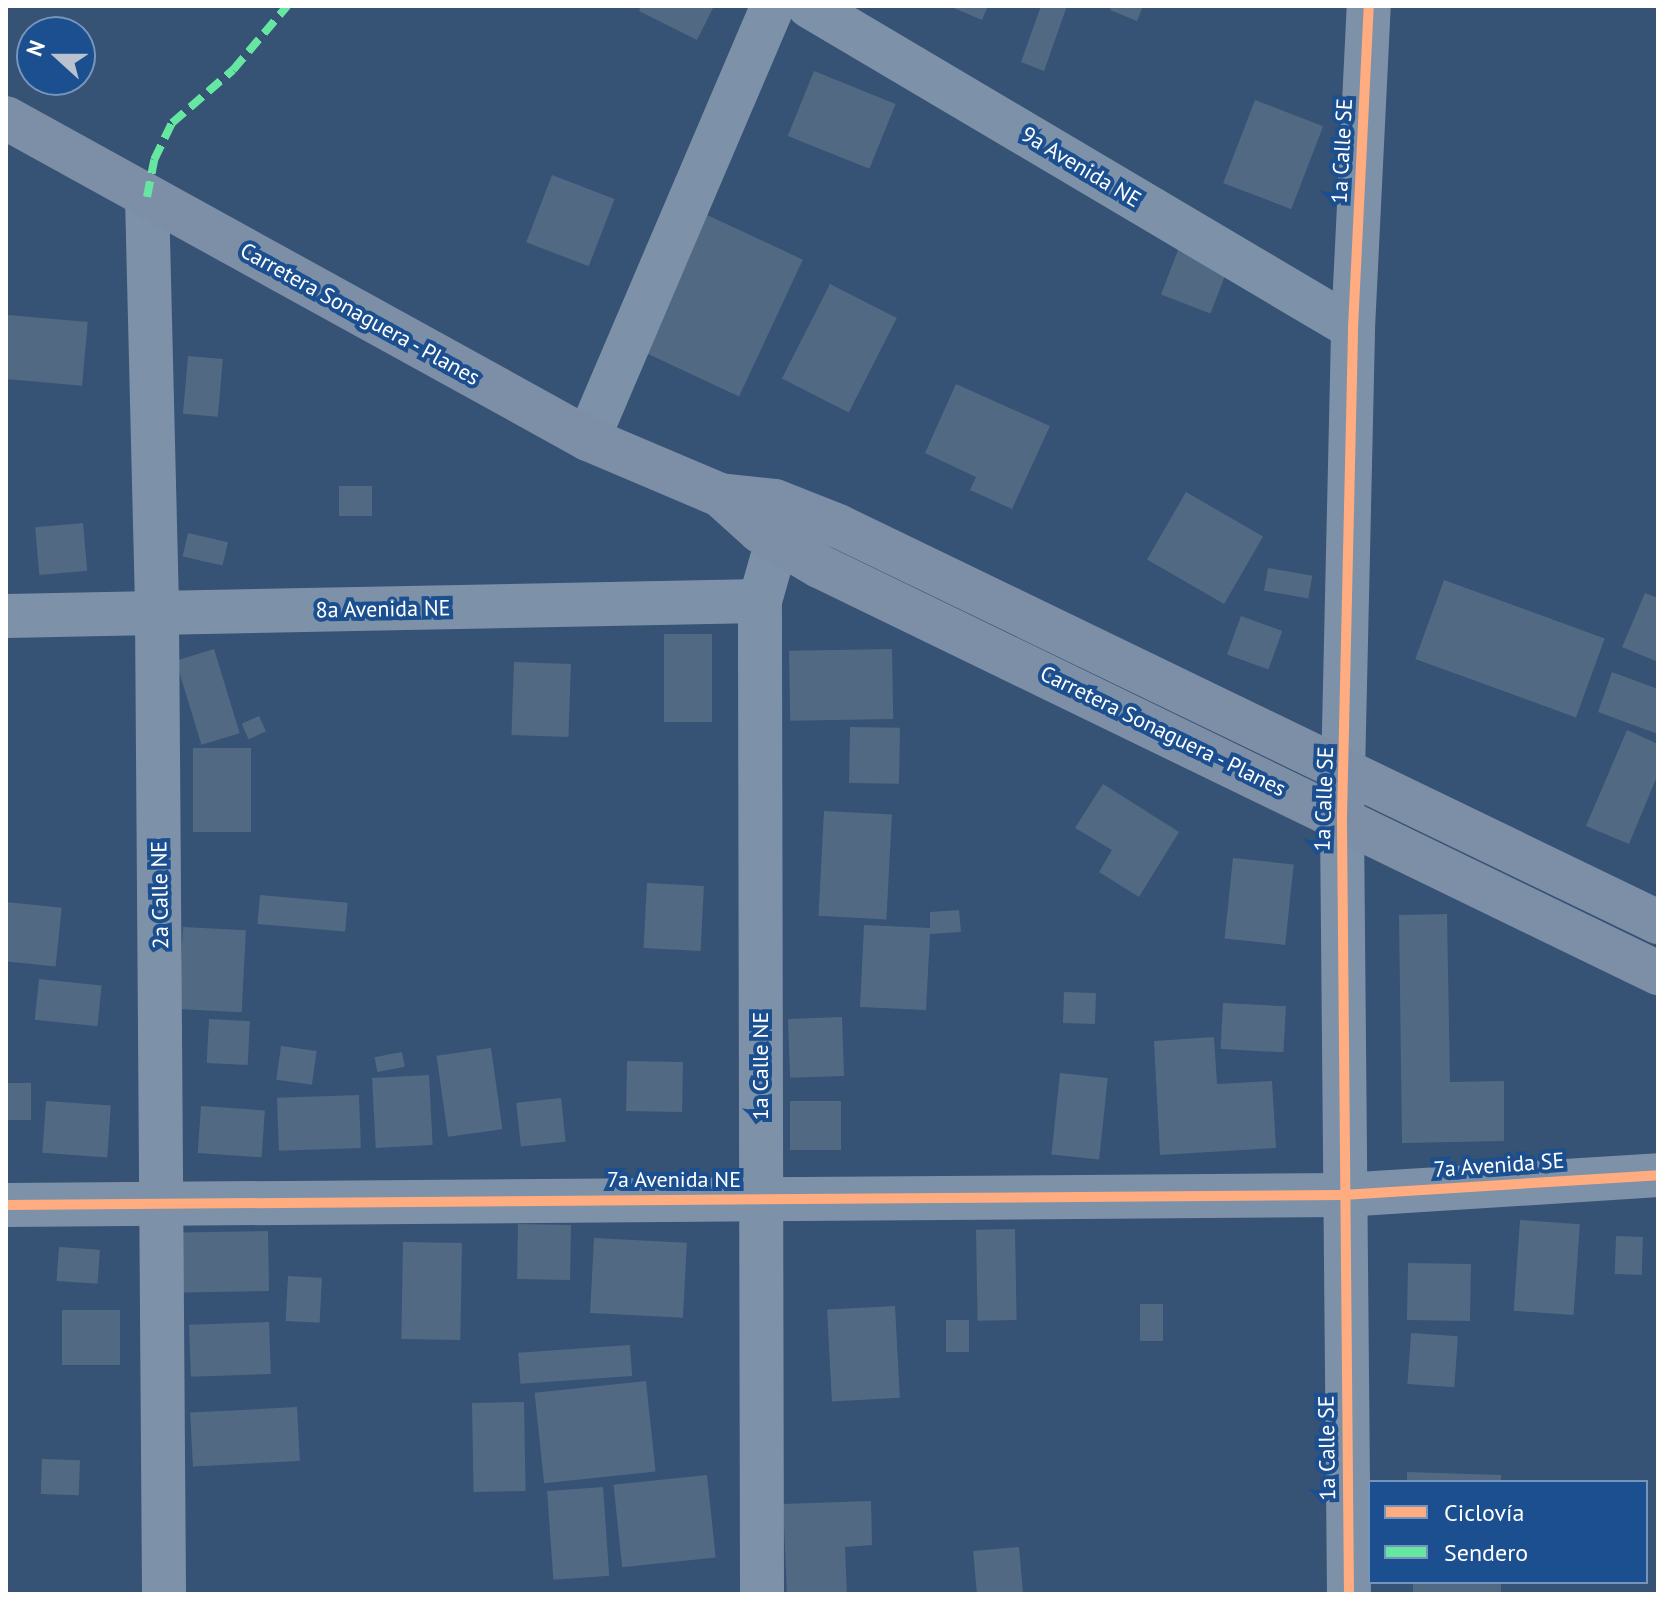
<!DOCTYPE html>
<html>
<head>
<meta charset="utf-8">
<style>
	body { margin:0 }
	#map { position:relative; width:1664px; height:1600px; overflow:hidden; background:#365274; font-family:"PT Sans",sans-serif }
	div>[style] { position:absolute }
	.building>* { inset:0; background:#526984; transform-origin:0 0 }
	.minor>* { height:44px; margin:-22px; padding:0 22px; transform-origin:22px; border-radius:22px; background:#7d92a8 }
	.major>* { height:44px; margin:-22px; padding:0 22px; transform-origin:22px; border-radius:22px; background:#7d8ea7 }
	.quiet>* { height:8px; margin-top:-4px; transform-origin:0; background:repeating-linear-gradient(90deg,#66e7a1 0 16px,transparent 0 24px) }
	.cycleway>* { height:10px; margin:-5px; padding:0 5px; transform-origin:5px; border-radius:5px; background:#ffac80 }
	span { translate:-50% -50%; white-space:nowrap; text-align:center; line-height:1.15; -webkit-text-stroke:8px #1b4f8f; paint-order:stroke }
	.street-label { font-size:22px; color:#fff }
	.frame { position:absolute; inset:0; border:8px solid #fff; pointer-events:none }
	.legend { position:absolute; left:1368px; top:1480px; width:280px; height:104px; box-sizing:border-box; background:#1b4f8f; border:2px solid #7695bc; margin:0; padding:10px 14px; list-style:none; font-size:24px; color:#fff }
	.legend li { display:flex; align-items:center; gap:16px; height:40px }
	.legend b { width:40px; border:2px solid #7695bc }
	.north { position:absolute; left:16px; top:16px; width:80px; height:80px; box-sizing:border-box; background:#1b4f8f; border:2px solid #7695bc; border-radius:50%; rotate:291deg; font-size:22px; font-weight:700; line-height:32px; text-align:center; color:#fff }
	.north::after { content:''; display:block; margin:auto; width:28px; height:36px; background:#b9c2ce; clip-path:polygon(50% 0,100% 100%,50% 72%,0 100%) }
</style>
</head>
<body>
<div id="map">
	<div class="building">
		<div style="clip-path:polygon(641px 6px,714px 6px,697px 40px,639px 11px)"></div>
		<div style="clip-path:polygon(949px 6px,988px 6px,982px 20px)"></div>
		<div style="clip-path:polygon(1041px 6px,1067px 6px,1044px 71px,1021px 62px)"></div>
		<div style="clip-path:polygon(1112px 6px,1143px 6px,1137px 21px,1110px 10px)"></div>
		<div style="left:814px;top:71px;width:88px;height:70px;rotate:22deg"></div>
		<div style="left:1255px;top:100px;width:73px;height:89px;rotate:21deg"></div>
		<div style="left:552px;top:175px;width:67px;height:72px;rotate:21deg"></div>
		<div style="left:705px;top:214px;width:108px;height:151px;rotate:25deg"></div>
		<div style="left:1180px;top:245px;width:53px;height:53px;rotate:21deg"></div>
		<div style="left:830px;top:284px;width:75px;height:106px;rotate:27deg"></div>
		<div style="left:8px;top:315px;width:80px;height:64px;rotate:5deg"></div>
		<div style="left:188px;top:356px;width:35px;height:58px;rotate:5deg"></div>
		<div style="clip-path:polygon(956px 384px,1050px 426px,1012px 509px,970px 490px,976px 477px,925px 453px)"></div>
		<div style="left:372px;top:486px;width:30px;height:33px;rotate:90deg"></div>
		<div style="left:1186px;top:492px;width:89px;height:78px;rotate:30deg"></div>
		<div style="left:83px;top:523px;width:48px;height:48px;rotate:85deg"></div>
		<div style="left:188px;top:533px;width:41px;height:24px;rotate:13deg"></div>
		<div style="left:1268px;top:568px;width:45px;height:23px;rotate:10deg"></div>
		<div style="left:1444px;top:580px;width:171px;height:84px;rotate:20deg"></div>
		<div style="clip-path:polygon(1645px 593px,1658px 598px,1658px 662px,1622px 647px)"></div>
		<div style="left:1241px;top:616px;width:44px;height:41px;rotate:20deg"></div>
		<div style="left:664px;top:634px;width:48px;height:88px"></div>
		<div style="left:214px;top:649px;width:88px;height:40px;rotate:73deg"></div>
		<div style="left:892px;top:649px;width:70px;height:103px;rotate:89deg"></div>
		<div style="left:514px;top:662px;width:57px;height:73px;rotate:2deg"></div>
		<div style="clip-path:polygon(1612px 672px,1658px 689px,1658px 734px,1598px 712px)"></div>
		<div style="left:259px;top:716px;width:17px;height:19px;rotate:66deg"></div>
		<div style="left:850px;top:727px;width:50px;height:56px;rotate:1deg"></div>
		<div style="clip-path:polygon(1627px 730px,1658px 744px,1658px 774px,1629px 844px,1586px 826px)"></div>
		<div style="left:193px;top:748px;width:58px;height:84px"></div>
		<div style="clip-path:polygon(1103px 784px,1179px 832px,1139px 897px,1099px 872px,1112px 850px,1075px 828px)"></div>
		<div style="left:824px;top:811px;width:68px;height:105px;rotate:3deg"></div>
		<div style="left:1233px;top:858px;width:61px;height:81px;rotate:6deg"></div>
		<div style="left:647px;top:883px;width:57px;height:65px;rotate:3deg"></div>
		<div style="left:260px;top:895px;width:88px;height:29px;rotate:5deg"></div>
		<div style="left:6px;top:902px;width:56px;height:59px;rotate:6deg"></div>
		<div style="clip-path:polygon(959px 910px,961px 932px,930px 934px,926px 1010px,860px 1007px,864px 925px,930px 928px,930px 912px)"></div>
		<div style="clip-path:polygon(1447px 914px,1450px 1082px,1504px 1081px,1504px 1141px,1402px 1143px,1399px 915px)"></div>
		<div style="left:183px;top:927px;width:63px;height:82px;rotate:3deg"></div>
		<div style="left:39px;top:979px;width:63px;height:41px;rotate:6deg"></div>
		<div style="left:1064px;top:992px;width:32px;height:31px;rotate:2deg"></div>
		<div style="left:1223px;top:1003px;width:63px;height:46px;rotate:3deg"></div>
		<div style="left:842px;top:1017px;width:59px;height:54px;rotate:88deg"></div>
		<div style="left:209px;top:1019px;width:41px;height:44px;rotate:3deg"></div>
		<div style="clip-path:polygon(1214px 1037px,1217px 1084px,1272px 1081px,1276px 1148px,1160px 1155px,1154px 1041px)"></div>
		<div style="left:281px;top:1046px;width:36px;height:34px;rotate:8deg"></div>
		<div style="left:491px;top:1048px;width:82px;height:55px;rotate:82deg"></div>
		<div style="left:402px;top:1052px;width:15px;height:28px;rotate:79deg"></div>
		<div style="left:627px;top:1061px;width:56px;height:50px;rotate:1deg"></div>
		<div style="left:1060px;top:1073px;width:48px;height:82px;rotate:6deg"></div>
		<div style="left:429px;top:1075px;width:70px;height:57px;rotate:87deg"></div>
		<div style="left:6px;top:1083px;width:25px;height:37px"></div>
		<div style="left:359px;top:1095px;width:53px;height:82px;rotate:88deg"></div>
		<div style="left:561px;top:1098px;width:44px;height:45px;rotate:84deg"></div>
		<div style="left:46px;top:1101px;width:65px;height:52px;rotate:4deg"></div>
		<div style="left:790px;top:1101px;width:51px;height:49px"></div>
		<div style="left:201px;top:1106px;width:64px;height:47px;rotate:4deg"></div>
		<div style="left:1520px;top:1220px;width:60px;height:91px;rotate:4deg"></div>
		<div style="left:518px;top:1224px;width:53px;height:55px;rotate:1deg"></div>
		<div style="left:1015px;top:1229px;width:91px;height:39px;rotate:89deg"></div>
		<div style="left:268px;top:1231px;width:60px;height:87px;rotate:89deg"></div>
		<div style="left:1616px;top:1236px;width:27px;height:38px;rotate:2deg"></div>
		<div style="left:594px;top:1238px;width:93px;height:75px;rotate:3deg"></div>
		<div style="left:403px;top:1242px;width:59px;height:97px;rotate:1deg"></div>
		<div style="left:59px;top:1247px;width:41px;height:34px;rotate:4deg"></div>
		<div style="left:1408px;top:1263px;width:63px;height:57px;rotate:1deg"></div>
		<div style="left:288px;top:1276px;width:34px;height:45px;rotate:3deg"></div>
		<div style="left:1140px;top:1304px;width:23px;height:37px"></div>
		<div style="left:895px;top:1306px;width:92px;height:68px;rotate:87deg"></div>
		<div style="left:62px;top:1310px;width:58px;height:55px"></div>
		<div style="left:946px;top:1320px;width:23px;height:32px"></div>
		<div style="left:269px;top:1322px;width:52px;height:80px;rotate:88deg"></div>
		<div style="left:1411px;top:1333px;width:47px;height:51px;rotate:4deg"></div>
		<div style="left:630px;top:1345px;width:31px;height:112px;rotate:86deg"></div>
		<div style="left:646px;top:1381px;width:91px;height:112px;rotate:84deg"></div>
		<div style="left:524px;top:1402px;width:89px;height:52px;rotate:89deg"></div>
		<div style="left:297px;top:1407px;width:54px;height:107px;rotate:87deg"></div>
		<div style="left:42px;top:1459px;width:38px;height:35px;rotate:2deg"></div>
		<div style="clip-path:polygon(1407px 1472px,1501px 1475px,1501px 1482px,1407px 1482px)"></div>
		<div style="left:707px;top:1475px;width:83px;height:94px;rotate:84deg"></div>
		<div style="left:603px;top:1487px;width:89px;height:56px;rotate:86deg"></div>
		<div style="clip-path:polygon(871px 1501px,872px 1545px,845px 1547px,847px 1594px,787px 1594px,783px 1504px)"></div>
		<div style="left:1019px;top:1547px;width:47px;height:46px;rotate:85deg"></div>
		<div style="left:1413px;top:1582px;width:88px;height:12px"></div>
	</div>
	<div class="minor">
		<div style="left:809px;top:6px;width:632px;rotate:30.62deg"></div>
		<div style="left:147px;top:197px;width:417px;rotate:88.6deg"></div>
		<div style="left:157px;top:614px;width:980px;rotate:89.59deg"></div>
		<div style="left:588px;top:439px;width:471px;rotate:-66.9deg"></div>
		<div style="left:6px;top:616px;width:754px;rotate:-1.14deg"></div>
		<div style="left:6px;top:1205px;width:1337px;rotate:-0.43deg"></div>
		<div style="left:1343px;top:1195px;width:316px;rotate:-3.6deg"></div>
		<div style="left:762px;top:1594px;width:993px;rotate:-90.12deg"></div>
		<div style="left:760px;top:601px;width:62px;rotate:-74.2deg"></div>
		<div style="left:1349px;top:1594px;width:777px;rotate:-90.52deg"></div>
		<div style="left:1342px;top:817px;width:489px;rotate:-88.7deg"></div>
		<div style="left:1353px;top:328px;width:322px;rotate:-87.2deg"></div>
	</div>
	<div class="major">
		<div style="left:6px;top:118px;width:665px;rotate:28.88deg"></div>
		<div style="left:588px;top:439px;width:143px;rotate:23deg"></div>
		<div style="left:720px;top:495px;width:54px;rotate:42deg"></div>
		<div style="left:760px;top:531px;width:69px;rotate:30.7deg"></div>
		<div style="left:819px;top:566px;width:933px;rotate:25.88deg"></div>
		<div style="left:720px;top:495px;width:55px;rotate:6.2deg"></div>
		<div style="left:775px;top:501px;width:68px;rotate:21.6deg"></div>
		<div style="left:838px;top:526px;width:911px;rotate:25.78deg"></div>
	</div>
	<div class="quiet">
		<div style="left:147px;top:197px;width:38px;rotate:-79deg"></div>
		<div style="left:154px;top:160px;width:41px;rotate:-64.1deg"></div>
		<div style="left:172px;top:123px;width:81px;rotate:-41deg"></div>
		<div style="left:233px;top:70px;width:84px;rotate:-49.8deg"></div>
	</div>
	<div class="cycleway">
		<div style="left:6px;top:1205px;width:1337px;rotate:-0.43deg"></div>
		<div style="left:1343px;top:1195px;width:316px;rotate:-3.6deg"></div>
		<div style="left:1349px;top:1594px;width:777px;rotate:-90.52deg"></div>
		<div style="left:1342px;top:817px;width:489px;rotate:-88.7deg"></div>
		<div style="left:1353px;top:328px;width:322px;rotate:-87.2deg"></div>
	</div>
	<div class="street-label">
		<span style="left:1342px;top:151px;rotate:-87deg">1a Calle SE</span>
		<span style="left:1081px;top:167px;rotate:31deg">9a Avenida NE</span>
		<span style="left:360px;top:314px;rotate:29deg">Carretera Sonaguera - Planes</span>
		<span style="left:383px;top:609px;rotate:-1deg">8a Avenida NE</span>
		<span style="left:1163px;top:731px;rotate:26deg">Carretera Sonaguera - Planes</span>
		<span style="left:1324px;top:799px;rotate:-88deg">1a Calle SE</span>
		<span style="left:160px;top:895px;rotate:-91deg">2a Calle NE</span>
		<span style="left:761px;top:1066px;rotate:-90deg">1a Calle NE</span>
		<span style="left:1499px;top:1165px;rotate:-4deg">7a Avenida SE</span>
		<span style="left:674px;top:1180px">7a Avenida NE</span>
		<span style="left:1327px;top:1448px;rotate:-91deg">1a Calle SE</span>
	</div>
	<div class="frame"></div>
	<ul class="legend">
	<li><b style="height:10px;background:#ffac80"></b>Ciclovía</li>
	<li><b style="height:10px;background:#66e7a1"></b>Sendero</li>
	</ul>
	<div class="north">N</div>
</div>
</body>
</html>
